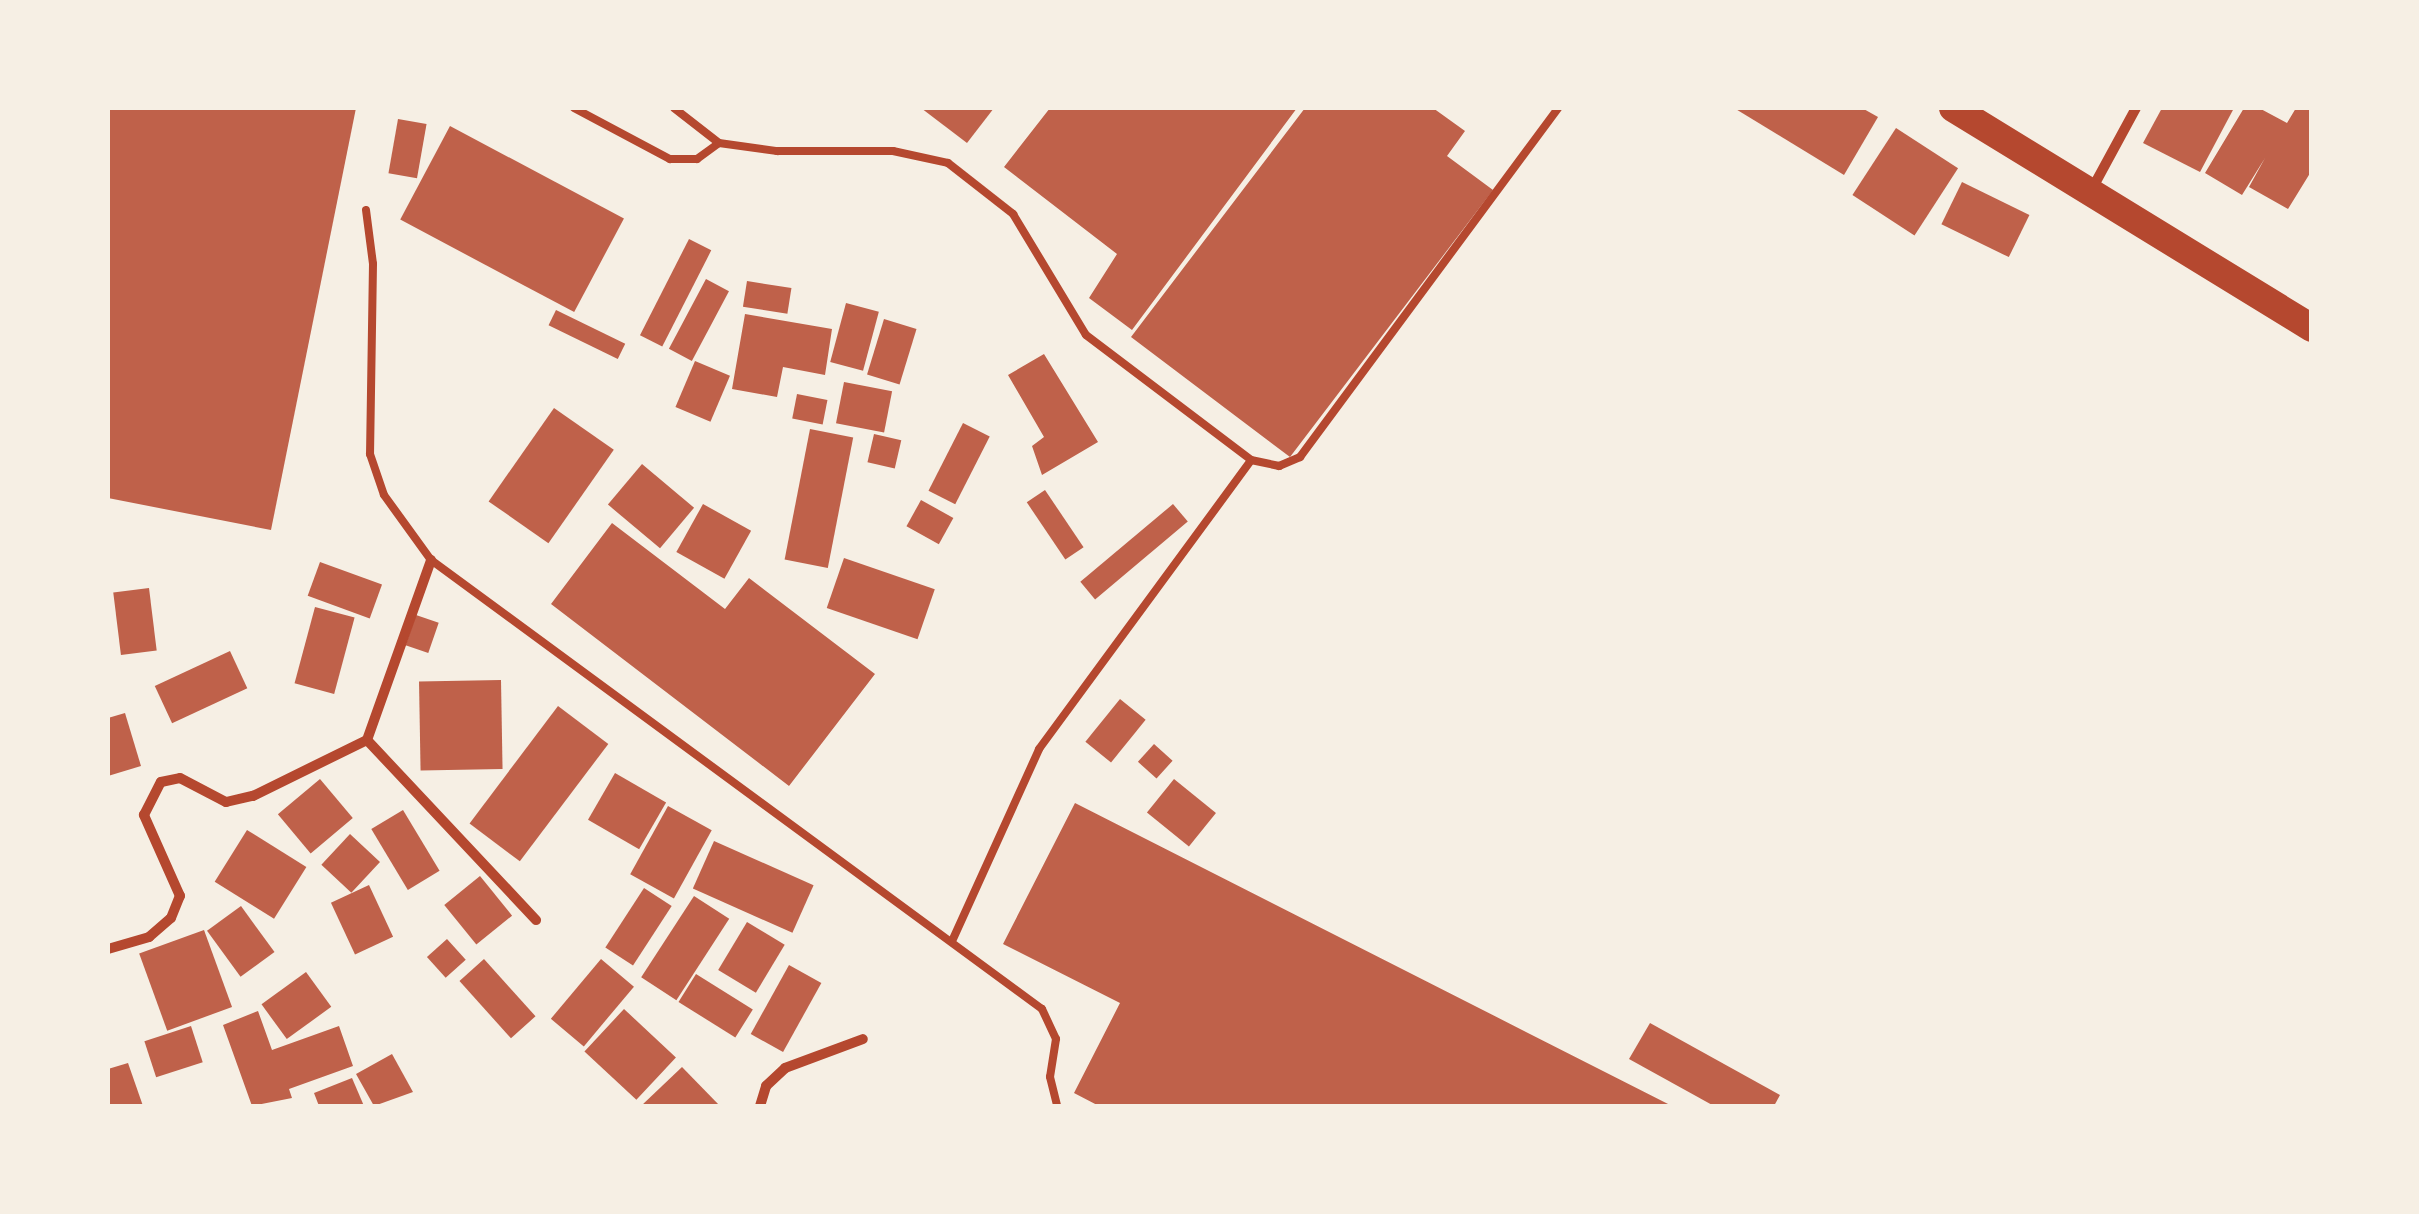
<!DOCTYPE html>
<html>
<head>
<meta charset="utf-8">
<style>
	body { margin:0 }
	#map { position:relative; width:2419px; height:1214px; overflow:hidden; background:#f6efe4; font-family:"Noto Serif",serif }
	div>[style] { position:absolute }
	.building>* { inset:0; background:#bf614a; transform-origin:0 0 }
	.service>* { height:8px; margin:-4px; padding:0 4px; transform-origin:4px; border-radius:4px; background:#b5482f }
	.minor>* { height:10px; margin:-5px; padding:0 5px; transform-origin:5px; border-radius:5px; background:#b5482f }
	.trunk>* { height:28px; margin:-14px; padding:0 14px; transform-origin:14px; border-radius:14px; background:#b5482f }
	span { translate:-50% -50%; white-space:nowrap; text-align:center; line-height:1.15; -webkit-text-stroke:9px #f6efe4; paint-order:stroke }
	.frame { position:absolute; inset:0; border:110px solid #f6efe4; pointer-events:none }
</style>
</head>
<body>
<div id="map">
	<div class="building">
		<div style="clip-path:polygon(108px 108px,356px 108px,271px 530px,108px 498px)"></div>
		<div style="clip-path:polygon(921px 108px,994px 108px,967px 143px)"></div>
		<div style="clip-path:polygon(1050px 108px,1297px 108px,1132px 330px,1089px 298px,1117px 254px,1004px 167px)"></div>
		<div style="clip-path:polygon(1305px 108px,1433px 108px,1465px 131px,1447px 156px,1493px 190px,1290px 457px,1131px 337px)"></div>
		<div style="clip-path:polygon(1734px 108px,1862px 108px,1878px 117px,1844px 175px)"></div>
		<div style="clip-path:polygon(2162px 108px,2234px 108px,2200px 172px,2143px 143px)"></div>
		<div style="clip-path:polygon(2244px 108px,2259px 108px,2287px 123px,2296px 108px,2312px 108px,2312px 170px,2288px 209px,2249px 187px,2265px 158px,2242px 195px,2205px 173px)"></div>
		<div style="left:398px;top:119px;width:29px;height:55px;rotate:10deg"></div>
		<div style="left:450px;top:126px;width:197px;height:106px;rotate:28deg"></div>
		<div style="left:1896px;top:128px;width:74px;height:80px;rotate:33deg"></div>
		<div style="left:1962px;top:182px;width:75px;height:47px;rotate:26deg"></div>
		<div style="left:689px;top:239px;width:25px;height:108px;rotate:27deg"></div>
		<div style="left:706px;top:279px;width:26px;height:79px;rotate:28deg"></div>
		<div style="left:747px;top:281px;width:45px;height:26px;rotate:9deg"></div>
		<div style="left:846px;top:303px;width:34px;height:61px;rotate:15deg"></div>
		<div style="left:556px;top:310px;width:77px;height:17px;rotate:26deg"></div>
		<div style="clip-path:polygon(745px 314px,832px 329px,825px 375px,783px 367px,777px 397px,732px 389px)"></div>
		<div style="left:884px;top:319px;width:34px;height:58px;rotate:17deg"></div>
		<div style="clip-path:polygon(1044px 354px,1098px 442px,1042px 475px,1032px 446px,1044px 437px,1008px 375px)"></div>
		<div style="left:695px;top:361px;width:38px;height:50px;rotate:23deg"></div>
		<div style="left:844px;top:382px;width:49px;height:42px;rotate:11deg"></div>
		<div style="left:797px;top:394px;width:31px;height:25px;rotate:11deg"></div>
		<div style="left:554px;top:408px;width:73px;height:114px;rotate:35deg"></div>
		<div style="left:963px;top:423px;width:30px;height:76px;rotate:27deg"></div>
		<div style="left:810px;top:429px;width:44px;height:133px;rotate:11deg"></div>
		<div style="left:874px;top:434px;width:28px;height:29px;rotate:13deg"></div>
		<div style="left:642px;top:464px;width:68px;height:53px;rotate:40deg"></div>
		<div style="left:1045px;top:490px;width:69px;height:22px;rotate:56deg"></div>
		<div style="left:921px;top:500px;width:37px;height:30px;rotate:29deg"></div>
		<div style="left:703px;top:504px;width:55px;height:55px;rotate:29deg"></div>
		<div style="left:1173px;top:504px;width:23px;height:121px;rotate:50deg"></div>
		<div style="clip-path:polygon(612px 523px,725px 609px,749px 578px,875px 674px,789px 786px,551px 604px)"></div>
		<div style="left:844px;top:558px;width:96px;height:53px;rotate:19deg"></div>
		<div style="left:320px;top:562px;width:66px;height:36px;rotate:20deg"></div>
		<div style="left:149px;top:588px;width:63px;height:36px;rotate:83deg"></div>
		<div style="left:315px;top:607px;width:41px;height:79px;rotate:15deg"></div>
		<div style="left:416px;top:615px;width:24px;height:32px;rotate:19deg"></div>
		<div style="left:230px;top:651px;width:41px;height:83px;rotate:65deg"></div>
		<div style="left:501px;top:680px;width:89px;height:82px;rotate:89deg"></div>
		<div style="left:1120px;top:699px;width:33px;height:55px;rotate:39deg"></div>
		<div style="left:558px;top:706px;width:63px;height:147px;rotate:37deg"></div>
		<div style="clip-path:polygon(125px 713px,141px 766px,108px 776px,108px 718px)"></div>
		<div style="left:1154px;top:744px;width:25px;height:24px;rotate:42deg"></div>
		<div style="left:615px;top:773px;width:59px;height:54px;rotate:30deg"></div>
		<div style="left:320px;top:779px;width:51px;height:55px;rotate:50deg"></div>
		<div style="left:1174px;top:779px;width:54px;height:43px;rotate:39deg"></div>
		<div style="clip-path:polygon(1075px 803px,1672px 1106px,1099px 1106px,1074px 1093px,1120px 1003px,1003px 944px)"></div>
		<div style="left:668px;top:806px;width:50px;height:78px;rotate:29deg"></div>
		<div style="left:403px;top:810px;width:71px;height:37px;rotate:59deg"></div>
		<div style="left:247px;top:830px;width:70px;height:61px;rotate:32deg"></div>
		<div style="left:350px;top:834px;width:41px;height:42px;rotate:43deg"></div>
		<div style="left:714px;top:841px;width:109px;height:52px;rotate:24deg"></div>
		<div style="left:480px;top:876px;width:51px;height:46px;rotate:51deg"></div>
		<div style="left:369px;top:885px;width:57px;height:42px;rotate:65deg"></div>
		<div style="left:644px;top:888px;width:33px;height:71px;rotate:33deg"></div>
		<div style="left:694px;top:896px;width:42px;height:97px;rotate:33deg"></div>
		<div style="left:241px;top:906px;width:57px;height:42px;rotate:54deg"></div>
		<div style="left:747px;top:922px;width:44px;height:56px;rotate:31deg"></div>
		<div style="left:204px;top:930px;width:82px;height:69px;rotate:70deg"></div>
		<div style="left:447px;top:939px;width:28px;height:27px;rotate:48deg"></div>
		<div style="left:484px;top:959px;width:77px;height:33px;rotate:48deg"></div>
		<div style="left:601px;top:959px;width:43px;height:78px;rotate:40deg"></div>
		<div style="left:789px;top:965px;width:37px;height:79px;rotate:29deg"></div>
		<div style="left:306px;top:972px;width:43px;height:55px;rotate:54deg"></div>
		<div style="left:696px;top:974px;width:67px;height:33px;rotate:32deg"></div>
		<div style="left:624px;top:1009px;width:71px;height:58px;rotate:43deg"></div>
		<div style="clip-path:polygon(258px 1011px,272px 1050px,339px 1026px,353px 1066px,289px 1089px,292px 1098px,252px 1106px,223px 1025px)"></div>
		<div style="clip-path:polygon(1650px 1023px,1780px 1095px,1774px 1106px,1714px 1106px,1629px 1059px)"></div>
		<div style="left:191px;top:1026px;width:38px;height:49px;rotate:72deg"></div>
		<div style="clip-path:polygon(392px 1054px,413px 1092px,374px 1106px,356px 1074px)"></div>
		<div style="clip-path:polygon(128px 1063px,143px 1106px,108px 1106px,108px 1069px)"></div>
		<div style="clip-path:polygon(682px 1067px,720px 1106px,641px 1106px)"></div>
		<div style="clip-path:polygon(352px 1078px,364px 1106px,319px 1106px,314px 1093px)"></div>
	</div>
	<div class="service">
		<div style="left:574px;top:108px;width:109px;rotate:28deg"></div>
		<div style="left:670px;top:159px;width:27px"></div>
		<div style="left:697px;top:159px;width:27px;rotate:-36deg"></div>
		<div style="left:674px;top:108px;width:57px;rotate:37.9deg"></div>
		<div style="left:719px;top:143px;width:59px;rotate:7.9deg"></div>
		<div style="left:777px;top:151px;width:116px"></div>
		<div style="left:893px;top:151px;width:56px;rotate:12.3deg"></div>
		<div style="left:948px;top:163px;width:83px;rotate:38.1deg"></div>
		<div style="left:1013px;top:214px;width:141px;rotate:58.9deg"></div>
		<div style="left:1086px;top:335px;width:207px;rotate:37.1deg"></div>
		<div style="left:1251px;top:460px;width:29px;rotate:12deg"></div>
		<div style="left:1279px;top:466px;width:23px;rotate:-23deg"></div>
		<div style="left:1300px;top:457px;width:434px;rotate:-53.5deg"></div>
		<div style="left:366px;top:210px;width:54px;rotate:82.6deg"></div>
		<div style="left:373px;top:264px;width:190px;rotate:90.9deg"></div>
		<div style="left:370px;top:454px;width:43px;rotate:71.1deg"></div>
		<div style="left:384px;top:495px;width:80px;rotate:54.1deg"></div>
		<div style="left:431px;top:560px;width:758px;rotate:36.31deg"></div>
		<div style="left:1042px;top:1009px;width:33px;rotate:65deg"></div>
		<div style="left:1056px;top:1039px;width:38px;rotate:99deg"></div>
		<div style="left:1050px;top:1077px;width:30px;rotate:76deg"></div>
		<div style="left:953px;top:939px;width:209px;rotate:-65.6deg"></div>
		<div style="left:1039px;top:749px;width:358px;rotate:-53.7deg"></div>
	</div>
	<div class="minor">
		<div style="left:2092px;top:189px;width:92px;rotate:-61.5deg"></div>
		<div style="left:367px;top:740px;width:247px;rotate:46.8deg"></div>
		<div style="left:108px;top:949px;width:43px;rotate:-16.3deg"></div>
		<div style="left:149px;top:937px;width:29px;rotate:-41deg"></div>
		<div style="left:171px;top:918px;width:24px;rotate:-68deg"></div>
		<div style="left:180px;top:896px;width:89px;rotate:-114deg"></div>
		<div style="left:144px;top:815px;width:37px;rotate:-63deg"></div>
		<div style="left:161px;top:782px;width:19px;rotate:-12deg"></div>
		<div style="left:180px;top:778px;width:52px;rotate:27.6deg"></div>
		<div style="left:226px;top:802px;width:28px;rotate:-13deg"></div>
		<div style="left:253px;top:796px;width:127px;rotate:-26.2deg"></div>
		<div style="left:367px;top:740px;width:191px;rotate:-70.4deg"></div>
		<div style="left:760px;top:1106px;width:21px;rotate:-73deg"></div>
		<div style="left:766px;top:1086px;width:26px;rotate:-43deg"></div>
		<div style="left:785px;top:1068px;width:83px;rotate:-20.4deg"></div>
	</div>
	<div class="trunk">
		<div style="left:1953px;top:108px;width:421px;rotate:31.5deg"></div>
	</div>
	<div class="frame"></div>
</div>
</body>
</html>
